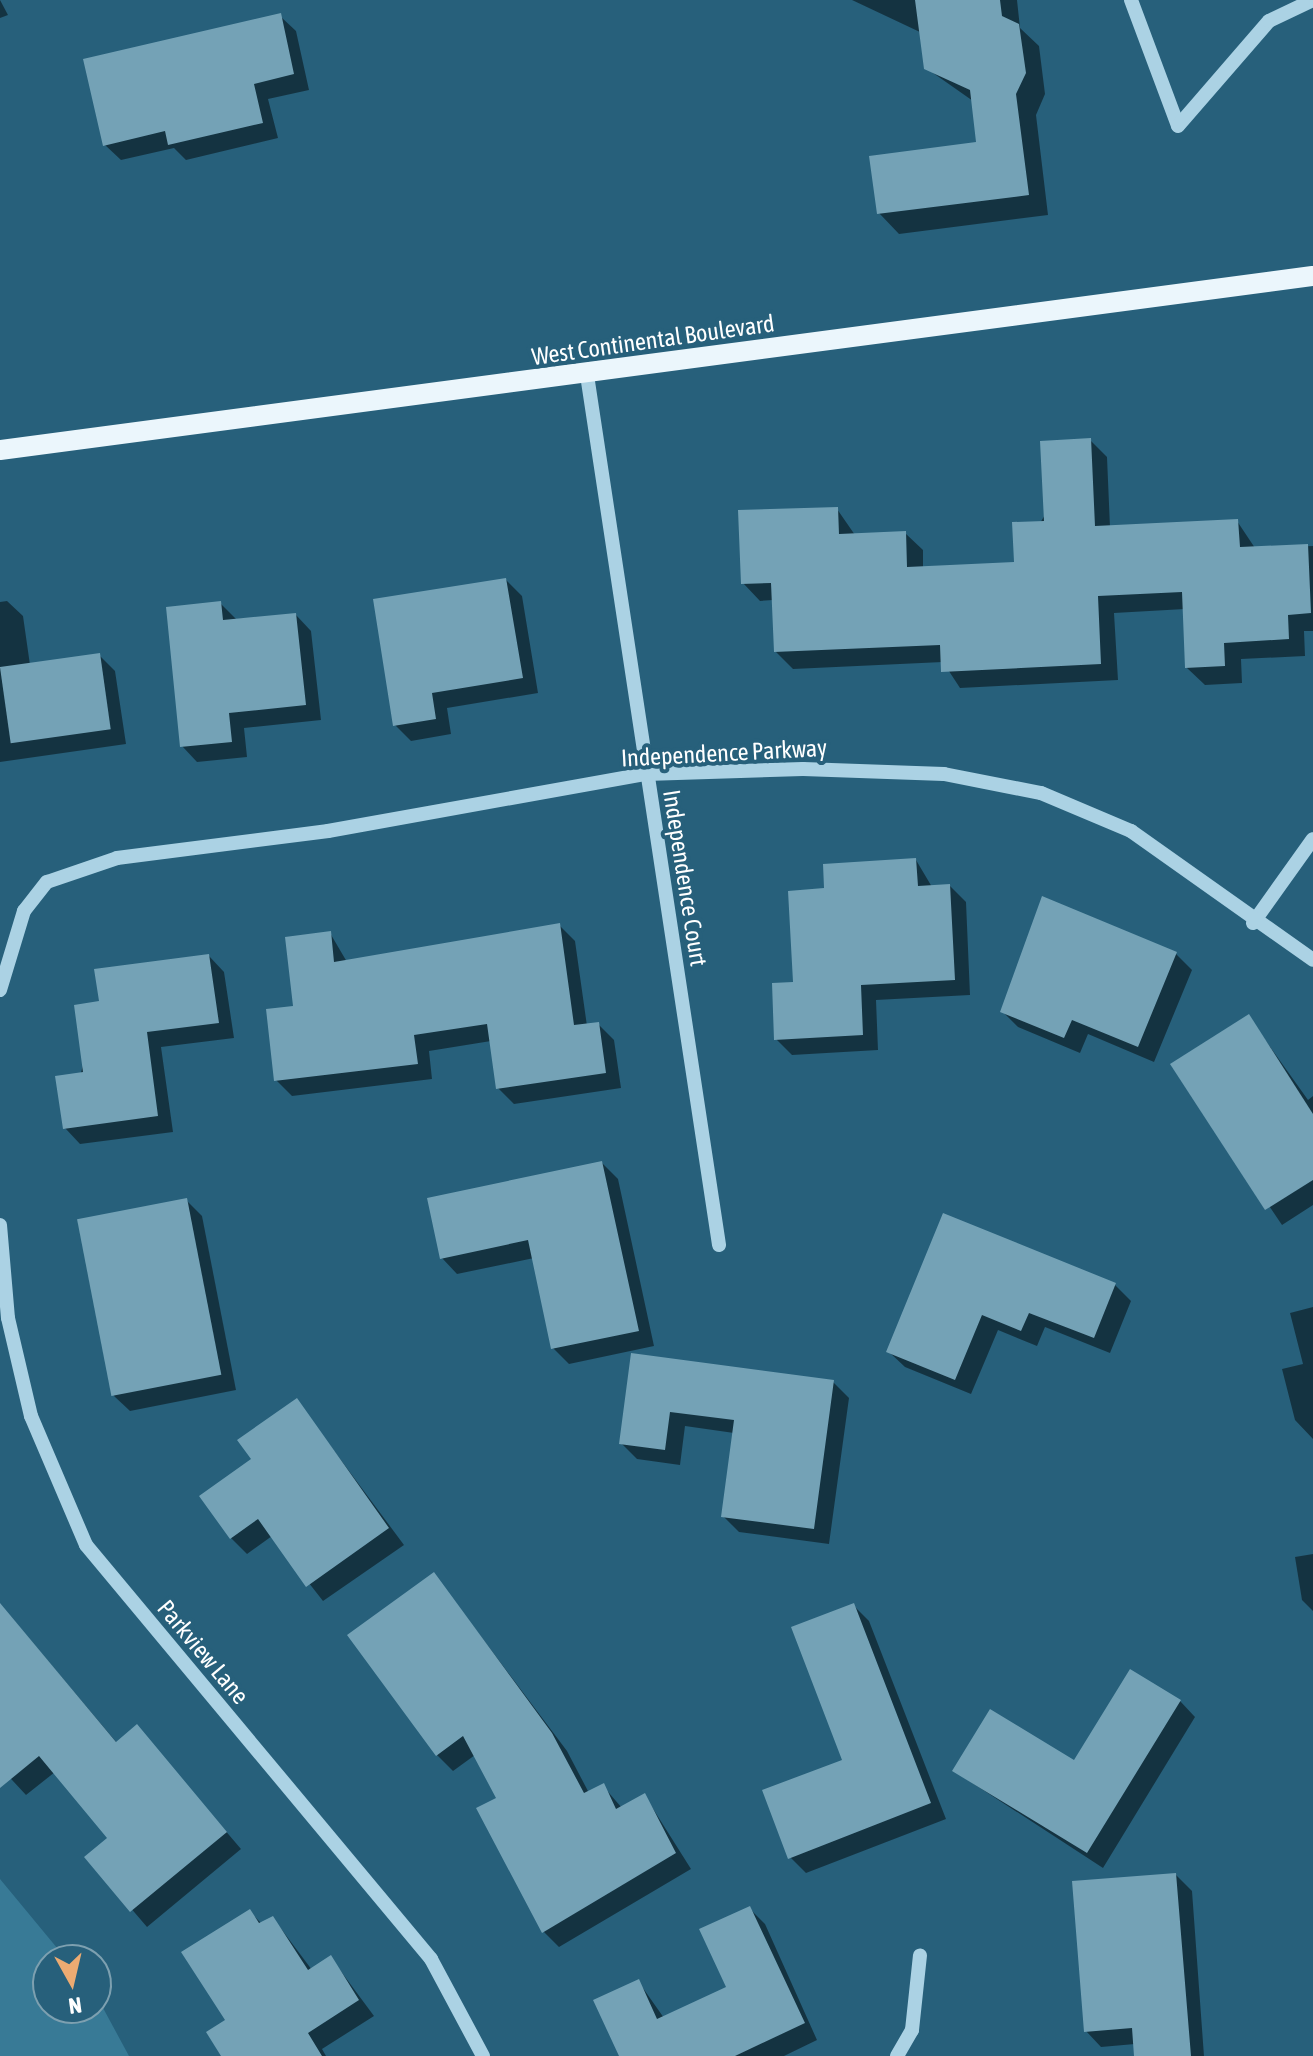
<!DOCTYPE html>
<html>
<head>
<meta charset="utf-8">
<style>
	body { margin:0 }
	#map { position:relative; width:1313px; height:2056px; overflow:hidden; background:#27607b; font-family:"Asap Condensed",sans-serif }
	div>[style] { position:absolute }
	.green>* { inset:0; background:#387a96 }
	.shadow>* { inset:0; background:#0007 }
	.building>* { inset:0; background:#74a2b6; transform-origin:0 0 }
	.minor>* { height:14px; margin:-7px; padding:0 7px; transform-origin:7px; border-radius:7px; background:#abd2e4 }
	.major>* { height:20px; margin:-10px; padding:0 10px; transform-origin:10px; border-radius:10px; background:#ebf6fc }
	span { translate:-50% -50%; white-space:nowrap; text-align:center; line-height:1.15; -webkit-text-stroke:8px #27607b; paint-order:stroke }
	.street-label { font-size:24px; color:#fff }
	.north { position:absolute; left:32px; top:1944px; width:80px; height:80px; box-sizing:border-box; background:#27607b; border:2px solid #7da0b0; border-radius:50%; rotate:172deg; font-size:22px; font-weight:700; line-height:32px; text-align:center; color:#fff }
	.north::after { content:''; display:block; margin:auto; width:28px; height:36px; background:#ecab72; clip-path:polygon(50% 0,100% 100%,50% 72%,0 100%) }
</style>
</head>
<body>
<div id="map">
	<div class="green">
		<div style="clip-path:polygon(0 1879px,67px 1960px,48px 1960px,48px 2008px,96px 2008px,96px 1995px,129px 2056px,0 2056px)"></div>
	</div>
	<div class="shadow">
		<div style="clip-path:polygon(0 0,8px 15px,0 18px)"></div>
		<div style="clip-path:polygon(852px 0,1017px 0,1020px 28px,1039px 46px,1045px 94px,1036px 115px,1048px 215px,899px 234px,879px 213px,979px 144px,973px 101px,926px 68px,922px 33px)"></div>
		<div style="clip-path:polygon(280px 16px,296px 31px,309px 90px,268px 99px,278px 138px,186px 160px,174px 148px,121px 160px,105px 145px)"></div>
		<div style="clip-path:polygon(1090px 440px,1107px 457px,1110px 527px,1237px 521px,1255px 548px,1313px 546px,1313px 631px,1304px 631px,1305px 656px,1241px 659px,1242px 683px,1205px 685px,1187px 668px,1185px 609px,1114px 613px,1118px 680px,960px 688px,943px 662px,793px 669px,775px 651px,773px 600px,760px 601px,743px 583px,837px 509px,855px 535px,905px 533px,923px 550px,923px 568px,1016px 563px)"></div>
		<div style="clip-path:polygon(506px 580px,522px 596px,538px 693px,447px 708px,451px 734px,411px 741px,395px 725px)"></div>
		<div style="clip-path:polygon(7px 601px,23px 616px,30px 665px,99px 655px,115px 671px,126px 744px,0 762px,0 602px)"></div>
		<div style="clip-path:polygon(220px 603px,236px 619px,296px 615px,311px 631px,321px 720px,244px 728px,247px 757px,197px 762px,182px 746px)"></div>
		<div style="clip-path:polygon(916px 860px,932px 887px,950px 886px,966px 902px,970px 995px,876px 1000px,878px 1050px,792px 1055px,776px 1039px,826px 890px)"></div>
		<div style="clip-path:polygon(1043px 899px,1176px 954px,1192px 970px,1154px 1062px,1088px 1034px,1080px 1053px,1018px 1027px,1002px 1011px)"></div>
		<div style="clip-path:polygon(559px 925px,575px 941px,587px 1026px,598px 1024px,614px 1040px,621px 1088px,514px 1104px,498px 1088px,491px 1041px,429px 1051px,432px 1079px,292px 1096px,276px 1080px,295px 1008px,330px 933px,347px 962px)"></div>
		<div style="clip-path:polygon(209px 956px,224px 972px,234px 1038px,161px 1047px,173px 1132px,80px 1144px,65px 1128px,101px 1003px)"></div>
		<div style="clip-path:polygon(1248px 1016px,1308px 1100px,1313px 1096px,1313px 1205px,1282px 1225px,1173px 1064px)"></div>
		<div style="clip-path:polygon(602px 1163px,618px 1179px,654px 1346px,569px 1364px,553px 1348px,534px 1258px,457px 1274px,442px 1258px)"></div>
		<div style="clip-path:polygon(186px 1200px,202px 1216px,236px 1390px,130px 1411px,114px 1396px)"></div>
		<div style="clip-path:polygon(944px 1216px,1115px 1285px,1131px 1301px,1110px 1353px,1045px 1327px,1037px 1346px,998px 1330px,971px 1394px,905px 1367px,889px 1352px)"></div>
		<div style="clip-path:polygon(1313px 1307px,1313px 1439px,1295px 1420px,1282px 1369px,1303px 1364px,1290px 1313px)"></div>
		<div style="clip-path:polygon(633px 1356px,833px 1382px,849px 1398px,829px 1544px,739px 1532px,723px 1516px,734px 1433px,685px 1426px,680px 1465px,637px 1459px,621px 1443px)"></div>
		<div style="clip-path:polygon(297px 1401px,404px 1545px,323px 1601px,272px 1536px,247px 1554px,231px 1538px,253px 1459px)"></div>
		<div style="clip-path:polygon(1313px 1554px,1313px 1611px,1302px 1600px,1295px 1557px)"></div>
		<div style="clip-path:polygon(434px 1574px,567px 1751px,589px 1793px,603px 1786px,622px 1808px,645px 1796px,691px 1869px,559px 1947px,544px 1932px,498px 1799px,475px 1755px,453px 1771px,437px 1755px)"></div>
		<div style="clip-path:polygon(0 1604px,117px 1743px,137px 1727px,241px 1849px,147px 1927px,87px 1857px,110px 1838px,55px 1772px,26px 1795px,0 1767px)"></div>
		<div style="clip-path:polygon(853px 1605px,869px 1621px,946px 1819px,806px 1873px,790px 1857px,845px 1761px)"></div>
		<div style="clip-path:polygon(1180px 1701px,1195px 1717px,1103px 1868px,954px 1771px,1074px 1763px)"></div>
		<div style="clip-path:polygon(1176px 1875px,1192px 1891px,1204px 2056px,1136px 2056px,1135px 2044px,1101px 2047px,1086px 2031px)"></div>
		<div style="clip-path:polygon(749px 1908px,765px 1924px,817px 2040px,784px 2056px,621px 2056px,638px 1981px,664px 2018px,728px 1988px)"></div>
		<div style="clip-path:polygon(250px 1912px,262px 1924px,273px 1918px,312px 1970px,331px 1958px,374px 2016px,322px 2049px,326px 2056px,224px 2056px)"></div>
	</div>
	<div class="building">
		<div style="clip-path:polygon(915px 0,1000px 0,1002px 16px,1019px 24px,1026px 73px,1016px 94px,1029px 195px,877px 214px,869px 156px,976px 142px,970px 90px,924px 69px)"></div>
		<div style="clip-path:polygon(281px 13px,294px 74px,254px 84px,263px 123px,168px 145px,165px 131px,103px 146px,83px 59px)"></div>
		<div style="clip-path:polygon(1091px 438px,1095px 526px,1238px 519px,1240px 547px,1308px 544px,1311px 613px,1288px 615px,1289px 639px,1224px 643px,1225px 666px,1185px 668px,1182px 592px,1098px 596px,1101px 664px,941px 672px,940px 645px,774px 652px,771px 583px,741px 584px,738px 510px,838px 507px,839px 534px,906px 531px,907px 567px,1014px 562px,1012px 522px,1044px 521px,1040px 441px)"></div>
		<div style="clip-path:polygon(506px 578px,523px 678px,432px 693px,436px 719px,393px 726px,373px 599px)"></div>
		<div style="clip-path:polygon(221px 601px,223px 620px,296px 613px,306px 705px,229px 713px,232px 742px,180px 747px,166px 607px)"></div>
		<div style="left:100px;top:653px;width:77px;height:101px;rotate:82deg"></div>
		<div style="clip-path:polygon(916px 858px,918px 886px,950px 884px,955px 980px,861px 985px,863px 1035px,774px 1040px,772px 983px,793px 982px,788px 891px,824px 888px,823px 864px)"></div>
		<div style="clip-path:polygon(1042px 896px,1177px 952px,1138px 1047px,1072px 1020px,1064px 1038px,1000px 1012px)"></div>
		<div style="clip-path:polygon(560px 923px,574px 1025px,599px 1022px,606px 1073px,496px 1089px,487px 1024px,414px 1035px,418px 1064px,274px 1081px,266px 1009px,293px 1006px,285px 937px,331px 931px,334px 962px)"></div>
		<div style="clip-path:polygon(209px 954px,219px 1023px,147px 1032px,158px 1116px,63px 1129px,55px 1076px,83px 1072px,74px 1005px,99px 1001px,94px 969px)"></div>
		<div style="clip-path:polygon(1249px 1014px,1313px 1114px,1313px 1180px,1265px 1210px,1170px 1064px)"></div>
		<div style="clip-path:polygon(602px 1161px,639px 1331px,551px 1349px,528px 1240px,440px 1259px,427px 1198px)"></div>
		<div style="left:187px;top:1198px;width:180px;height:112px;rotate:79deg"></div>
		<div style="clip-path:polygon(943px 1213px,1116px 1283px,1094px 1338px,1029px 1313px,1021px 1331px,982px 1315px,955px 1380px,886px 1352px)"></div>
		<div style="clip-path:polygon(631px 1353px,834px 1380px,814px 1529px,721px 1517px,734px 1420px,670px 1412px,665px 1450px,619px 1444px)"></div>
		<div style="clip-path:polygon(297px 1398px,389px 1528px,306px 1587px,258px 1519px,230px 1539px,199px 1496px,251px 1459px,237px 1440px)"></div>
		<div style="clip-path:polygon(434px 1572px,552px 1733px,584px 1793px,604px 1783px,616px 1809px,645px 1793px,676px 1853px,542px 1933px,476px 1808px,496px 1798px,463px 1736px,436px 1756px,347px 1635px)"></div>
		<div style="clip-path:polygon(0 1603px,116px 1742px,137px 1724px,227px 1832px,130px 1912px,84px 1857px,107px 1838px,39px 1756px,0 1788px)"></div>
		<div style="clip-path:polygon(854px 1603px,931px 1803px,788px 1859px,762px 1790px,842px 1760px,791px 1627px)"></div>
		<div style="clip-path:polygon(1130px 1669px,1181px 1700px,1087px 1853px,952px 1771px,990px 1709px,1074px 1760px)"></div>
		<div style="clip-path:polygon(1176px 1873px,1191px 2056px,1134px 2056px,1132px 2028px,1084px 2032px,1072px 1881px)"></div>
		<div style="clip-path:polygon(750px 1906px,805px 2023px,735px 2056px,619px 2056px,593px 2000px,639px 1979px,657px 2019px,726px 1987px,699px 1929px)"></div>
		<div style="clip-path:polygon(250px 1909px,259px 1923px,273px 1916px,308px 1970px,331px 1955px,359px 2000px,308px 2033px,322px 2056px,221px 2056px,206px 2032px,225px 2020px,181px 1952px)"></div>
	</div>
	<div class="minor">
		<div style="left:1131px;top:0;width:134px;rotate:69.5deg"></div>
		<div style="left:1178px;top:126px;width:139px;rotate:-49.1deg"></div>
		<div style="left:1269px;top:21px;width:49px;rotate:-25.5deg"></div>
		<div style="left:587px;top:375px;width:880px;rotate:81.37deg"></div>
		<div style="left:1253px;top:923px;width:103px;rotate:-54.5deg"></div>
		<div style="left:0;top:990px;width:83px;rotate:-73.1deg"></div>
		<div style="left:24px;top:911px;width:37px;rotate:-52deg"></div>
		<div style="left:47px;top:882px;width:74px;rotate:-18.9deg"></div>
		<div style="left:117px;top:858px;width:213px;rotate:-7.3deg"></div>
		<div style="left:328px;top:831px;width:323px;rotate:-10.2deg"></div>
		<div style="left:646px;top:774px;width:157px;rotate:-1.8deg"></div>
		<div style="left:803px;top:769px;width:141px;rotate:2deg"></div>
		<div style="left:944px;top:774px;width:99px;rotate:11.1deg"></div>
		<div style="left:1041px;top:793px;width:98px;rotate:22.9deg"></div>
		<div style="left:1131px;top:831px;width:223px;rotate:35.3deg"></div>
		<div style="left:0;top:1225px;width:93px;rotate:85.1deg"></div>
		<div style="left:8px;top:1318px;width:101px;rotate:76.8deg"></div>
		<div style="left:31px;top:1416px;width:140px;rotate:66.9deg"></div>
		<div style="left:86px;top:1545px;width:539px;rotate:50.19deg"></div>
		<div style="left:431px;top:1959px;width:110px;rotate:61.8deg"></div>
		<div style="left:897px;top:2056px;width:30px;rotate:-60deg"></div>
		<div style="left:912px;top:2030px;width:75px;rotate:-83.9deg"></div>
	</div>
	<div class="major">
		<div style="left:0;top:450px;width:1324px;rotate:-7.55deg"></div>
	</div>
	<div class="street-label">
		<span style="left:653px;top:340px;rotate:-8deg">West Continental Boulevard</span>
		<span style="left:724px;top:753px;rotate:-3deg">Independence Parkway</span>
		<span style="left:685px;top:878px;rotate:81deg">Independence Court</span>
		<span style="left:203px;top:1652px;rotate:50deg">Parkview Lane</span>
	</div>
	<div class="north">N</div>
</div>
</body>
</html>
